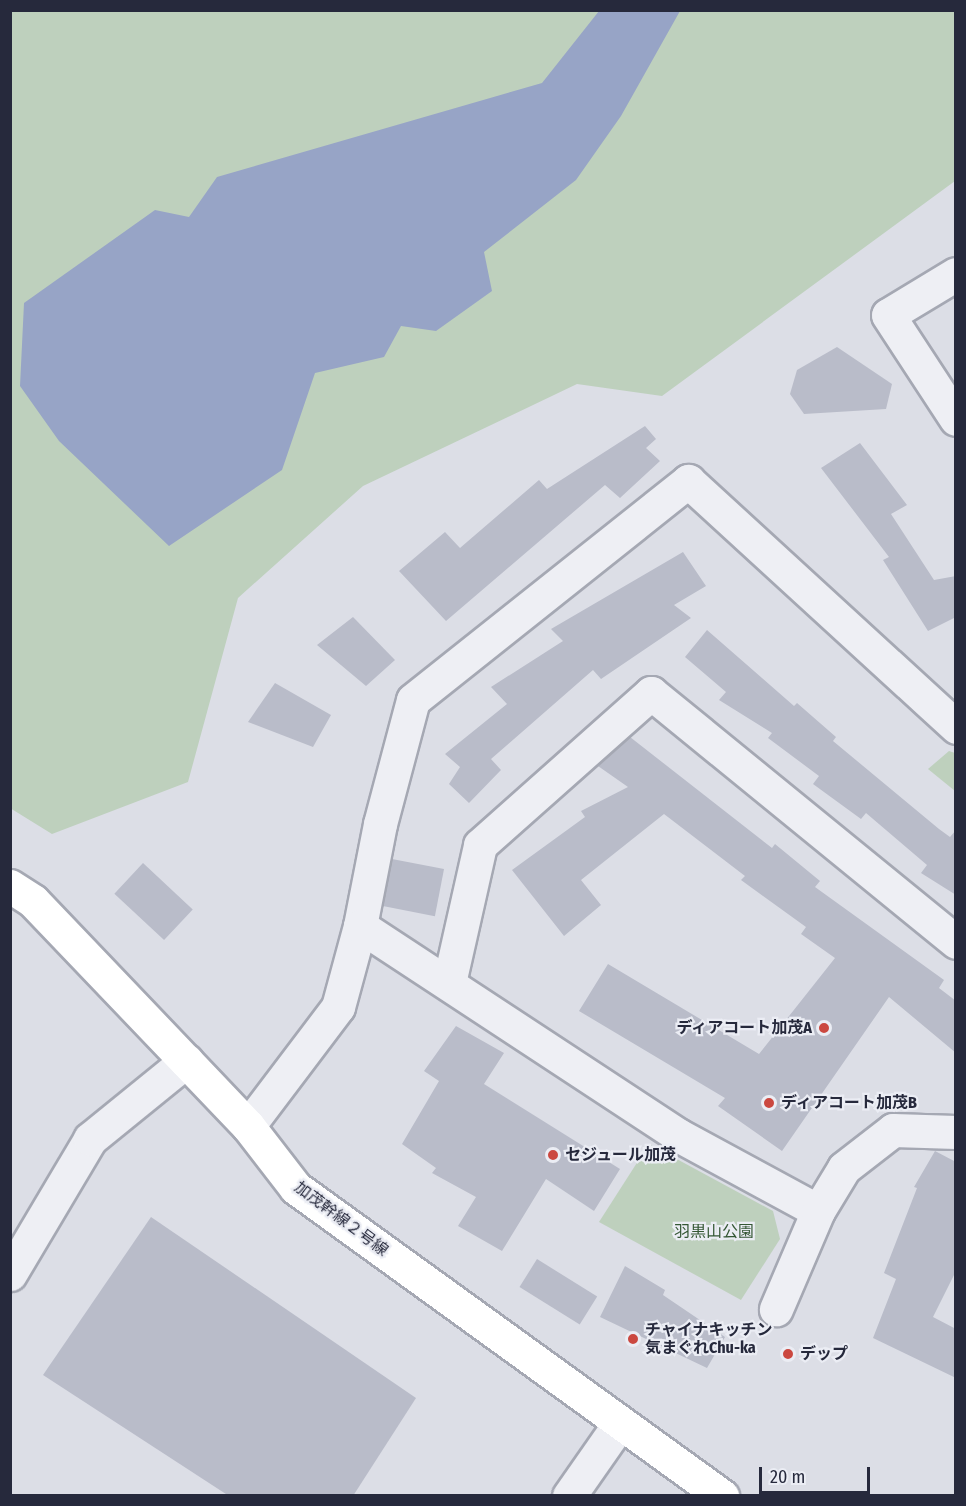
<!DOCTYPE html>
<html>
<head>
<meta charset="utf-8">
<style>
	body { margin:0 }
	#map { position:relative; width:966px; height:1506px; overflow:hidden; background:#dcdee6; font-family:"Fira Sans Condensed","Noto Sans JP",sans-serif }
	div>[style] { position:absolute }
	.green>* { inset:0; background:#bed0bd }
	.water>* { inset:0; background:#97a4c6 }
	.building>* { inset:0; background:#b9bcc9; transform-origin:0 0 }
	.roads { filter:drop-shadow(2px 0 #a5a8b3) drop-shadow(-2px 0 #a5a8b3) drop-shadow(0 2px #a5a8b3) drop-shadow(0 -2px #a5a8b3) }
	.street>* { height:33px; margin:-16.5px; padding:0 16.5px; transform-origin:16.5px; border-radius:16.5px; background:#eeeff4 }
	.secondary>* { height:33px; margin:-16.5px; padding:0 16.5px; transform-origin:16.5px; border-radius:16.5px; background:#fff }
	.dots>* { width:16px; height:16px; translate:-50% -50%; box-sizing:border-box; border:3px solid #ebedf4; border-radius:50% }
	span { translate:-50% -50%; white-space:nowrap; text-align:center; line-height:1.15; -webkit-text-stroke:4.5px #ebedf4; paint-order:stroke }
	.poi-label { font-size:16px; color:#26293c; font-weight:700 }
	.right { translate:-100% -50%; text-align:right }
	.left { translate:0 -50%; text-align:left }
	.street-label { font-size:16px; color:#26293c }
	.park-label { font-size:16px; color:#345734 }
	.frame { position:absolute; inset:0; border:12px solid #26293c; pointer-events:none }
	.scale { position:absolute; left:759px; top:1467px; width:111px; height:27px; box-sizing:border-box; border:3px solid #26293c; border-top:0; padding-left:8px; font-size:18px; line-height:21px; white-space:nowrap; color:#26293c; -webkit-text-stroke:4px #ebedf4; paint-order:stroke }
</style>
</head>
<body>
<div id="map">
	<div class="green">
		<div style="clip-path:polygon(10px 11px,955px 11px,955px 181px,662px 396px,577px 384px,363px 486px,238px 598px,188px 782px,52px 834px,10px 808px)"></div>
		<div style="clip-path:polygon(949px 751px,955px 753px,955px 791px,928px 769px)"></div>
		<div style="clip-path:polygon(649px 1144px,773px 1211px,780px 1239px,741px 1300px,599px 1222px)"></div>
	</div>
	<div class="water">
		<div style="clip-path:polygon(599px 11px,680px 11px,621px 116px,576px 180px,484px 252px,492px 291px,436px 331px,401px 326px,384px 357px,315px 373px,282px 470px,169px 546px,59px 441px,20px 386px,24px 303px,155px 210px,189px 217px,217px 177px,542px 83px)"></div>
	</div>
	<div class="building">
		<div style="clip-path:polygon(837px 347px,892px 384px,886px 409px,804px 414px,790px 394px,797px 370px)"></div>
		<div style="clip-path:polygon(645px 426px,656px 439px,646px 448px,660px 461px,620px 498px,605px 485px,446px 621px,399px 571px,445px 532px,460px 548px,539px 480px,547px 489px)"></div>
		<div style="clip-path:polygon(860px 443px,907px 505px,891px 514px,934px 580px,956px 576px,956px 617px,928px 631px,883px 560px,889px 557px,821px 468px)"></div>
		<div style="clip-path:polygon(683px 552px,706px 586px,674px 605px,691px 618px,601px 679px,593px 670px,491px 759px,501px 770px,469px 803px,449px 784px,460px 767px,445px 754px,507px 704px,491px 687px,563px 641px,551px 629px)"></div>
		<div style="clip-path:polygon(353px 617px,395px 660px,366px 686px,317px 645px)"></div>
		<div style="clip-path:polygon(707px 630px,794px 706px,797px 703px,836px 737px,833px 741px,939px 829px,950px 837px,956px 830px,956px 895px,921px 873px,927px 865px,866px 813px,861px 819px,813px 784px,819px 776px,768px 738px,772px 733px,719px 700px,726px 692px,685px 657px)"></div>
		<div style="clip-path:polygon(275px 683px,331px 715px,313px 747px,248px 722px)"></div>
		<div style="clip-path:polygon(630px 737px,772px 848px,775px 844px,820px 881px,815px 887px,944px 980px,939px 988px,956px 1001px,956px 1053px,889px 997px,782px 1151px,718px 1106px,725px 1098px,579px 1011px,608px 964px,759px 1054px,835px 958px,801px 934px,806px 927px,741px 880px,745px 876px,664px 814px,581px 880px,601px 905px,564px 936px,512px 870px,585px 817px,581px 811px,628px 787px,598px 766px)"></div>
		<div style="left:392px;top:859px;width:53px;height:48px;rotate:11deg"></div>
		<div style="left:143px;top:863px;width:68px;height:42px;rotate:43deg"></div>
		<div style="clip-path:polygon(456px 1026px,504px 1053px,484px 1084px,620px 1169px,594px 1211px,546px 1179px,502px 1251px,458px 1226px,476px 1197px,432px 1173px,436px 1168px,402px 1144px,439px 1081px,424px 1071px)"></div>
		<div style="clip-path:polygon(935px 1151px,956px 1162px,956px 1271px,933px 1317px,956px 1329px,956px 1378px,873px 1338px,896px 1279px,884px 1273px,917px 1188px,914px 1187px)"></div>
		<div style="clip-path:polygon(151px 1217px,416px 1398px,353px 1496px,229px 1496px,43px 1375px)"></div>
		<div style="left:537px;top:1259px;width:71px;height:33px;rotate:32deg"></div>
		<div style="clip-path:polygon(625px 1266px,665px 1290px,663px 1295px,725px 1337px,707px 1368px,600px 1317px)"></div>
	</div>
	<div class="roads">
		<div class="street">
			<div style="left:956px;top:274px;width:79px;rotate:148.9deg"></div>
			<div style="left:888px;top:315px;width:124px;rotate:56.8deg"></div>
			<div style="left:360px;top:926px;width:104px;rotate:-78.9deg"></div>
			<div style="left:380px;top:824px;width:128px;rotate:-75.1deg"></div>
			<div style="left:413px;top:700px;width:352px;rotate:-38.5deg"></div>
			<div style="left:688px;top:481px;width:364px;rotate:42.5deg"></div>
			<div style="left:449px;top:983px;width:141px;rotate:-77.3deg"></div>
			<div style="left:480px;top:845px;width:229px;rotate:-41.6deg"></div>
			<div style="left:651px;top:693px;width:394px;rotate:39.2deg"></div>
			<div style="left:248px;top:1126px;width:149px;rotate:-52.9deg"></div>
			<div style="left:338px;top:1007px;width:84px;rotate:-74.8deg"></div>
			<div style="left:360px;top:926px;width:381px;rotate:33.3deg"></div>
			<div style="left:678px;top:1135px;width:159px;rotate:28.5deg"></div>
			<div style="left:818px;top:1211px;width:107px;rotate:113.2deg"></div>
			<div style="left:818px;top:1211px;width:50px;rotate:-58.8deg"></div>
			<div style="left:844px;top:1168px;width:62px;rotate:-37.8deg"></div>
			<div style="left:893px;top:1130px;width:63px;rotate:1.8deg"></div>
			<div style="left:10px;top:1274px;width:157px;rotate:-59.3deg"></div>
			<div style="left:90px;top:1139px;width:124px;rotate:-39.1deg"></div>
			<div style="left:569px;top:1496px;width:89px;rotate:-55.1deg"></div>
		</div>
		<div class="secondary">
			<div style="left:10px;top:886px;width:27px;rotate:33deg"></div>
			<div style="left:33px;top:901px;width:221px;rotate:46.3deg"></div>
			<div style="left:186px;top:1061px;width:90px;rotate:46.4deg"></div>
			<div style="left:248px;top:1126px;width:78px;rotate:52.3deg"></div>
			<div style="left:296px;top:1188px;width:526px;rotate:35.87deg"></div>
		</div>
	</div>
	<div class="dots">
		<div style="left:824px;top:1028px;background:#cb4840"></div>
		<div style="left:769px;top:1103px;background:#cb4840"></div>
		<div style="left:553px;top:1155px;background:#cb4840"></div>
		<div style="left:633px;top:1339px;background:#cb4840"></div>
		<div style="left:788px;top:1354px;background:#cb4840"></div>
	</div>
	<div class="poi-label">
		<span class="right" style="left:812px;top:1028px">ディアコート加茂A</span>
		<span class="left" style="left:781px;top:1103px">ディアコート加茂B</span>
		<span class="left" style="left:565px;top:1155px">セジュール加茂</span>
		<span class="left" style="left:645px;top:1339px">チャイナキッチン<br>気まぐれChu-ka</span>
		<span class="left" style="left:800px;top:1354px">デップ</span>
	</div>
	<div class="street-label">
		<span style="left:341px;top:1219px;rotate:37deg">加茂幹線２号線</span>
	</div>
	<div class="park-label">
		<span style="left:714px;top:1232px">羽黒山公園</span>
	</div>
	<div class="frame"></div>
	<div class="scale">20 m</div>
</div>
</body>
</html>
